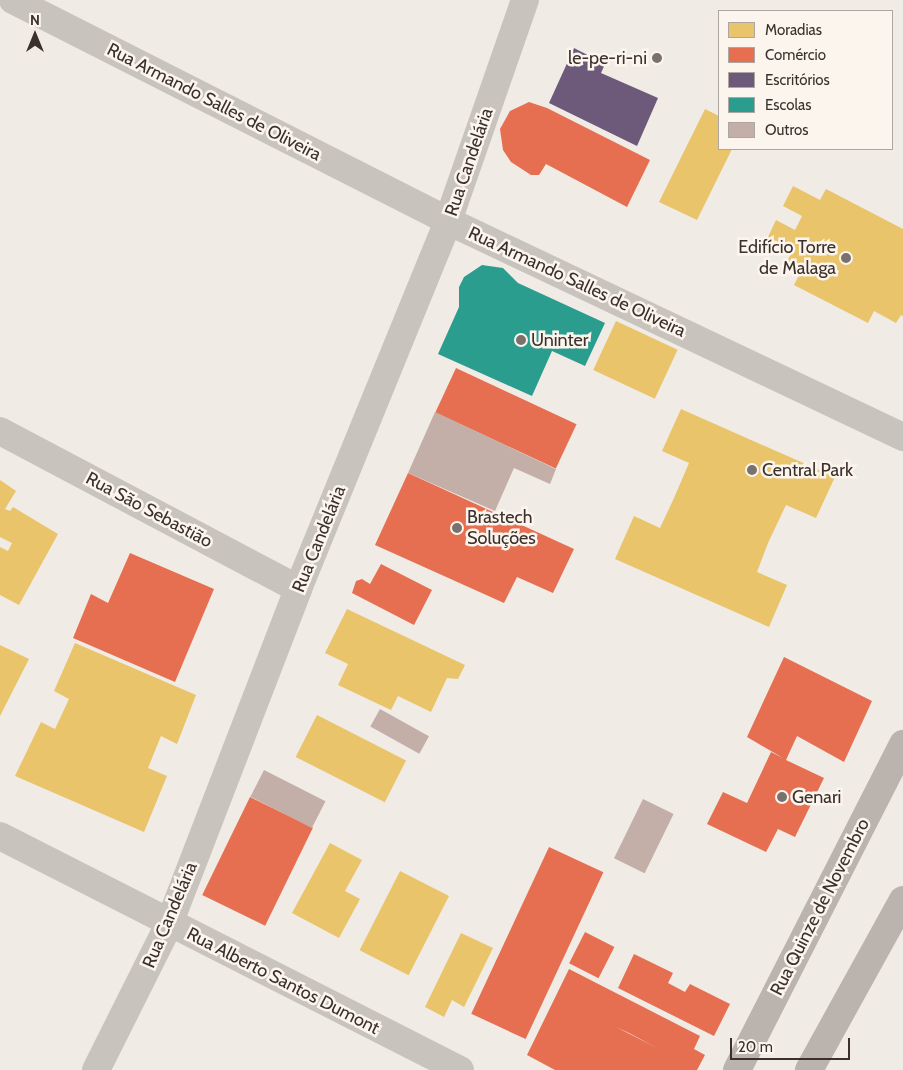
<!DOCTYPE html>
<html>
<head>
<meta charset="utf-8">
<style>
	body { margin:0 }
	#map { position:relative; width:903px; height:1070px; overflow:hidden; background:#f0ebe5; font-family:Cabin,sans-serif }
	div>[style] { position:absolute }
	.homes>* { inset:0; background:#e9c46a; transform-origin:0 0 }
	.shops>* { inset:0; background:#e76f51; transform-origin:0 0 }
	.offices>* { inset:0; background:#6d597a }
	.schools>* { inset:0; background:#2a9d8f }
	.building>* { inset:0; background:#c3afa7; transform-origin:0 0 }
	.minor>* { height:28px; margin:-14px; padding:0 14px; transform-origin:14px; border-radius:14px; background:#c9c3be }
	.tertiary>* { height:28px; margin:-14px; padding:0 14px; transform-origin:14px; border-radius:14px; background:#c9c3be }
	.secondary>* { height:28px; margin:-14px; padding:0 14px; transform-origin:14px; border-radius:14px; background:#bab3ae }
	.dots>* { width:14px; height:14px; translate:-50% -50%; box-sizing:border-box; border:2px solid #fbf5ee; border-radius:50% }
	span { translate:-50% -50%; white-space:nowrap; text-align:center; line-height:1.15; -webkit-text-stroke:5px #fbf5ee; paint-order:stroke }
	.poi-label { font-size:18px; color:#3b302b }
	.right { translate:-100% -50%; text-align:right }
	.left { translate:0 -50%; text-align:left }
	.street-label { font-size:18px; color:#3b302b }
	.legend { position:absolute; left:718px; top:10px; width:175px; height:140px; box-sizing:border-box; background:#fbf5ee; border:1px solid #aea6a0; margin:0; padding:6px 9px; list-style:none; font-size:15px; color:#3b302b }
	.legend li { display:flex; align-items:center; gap:10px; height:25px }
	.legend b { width:25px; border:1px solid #aea6a0 }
	.north { position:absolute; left:10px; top:10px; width:50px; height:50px; -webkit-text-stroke:4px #fbf5ee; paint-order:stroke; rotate:0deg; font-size:14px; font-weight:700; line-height:20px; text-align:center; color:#3b302b }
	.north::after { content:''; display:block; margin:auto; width:18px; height:22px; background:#3b302b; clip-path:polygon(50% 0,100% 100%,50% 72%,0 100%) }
	.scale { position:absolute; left:730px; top:1038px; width:120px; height:22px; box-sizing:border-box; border:2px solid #3b302b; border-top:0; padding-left:6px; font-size:15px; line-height:18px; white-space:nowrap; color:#3b302b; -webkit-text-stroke:4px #fbf5ee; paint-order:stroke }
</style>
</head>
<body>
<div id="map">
	<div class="homes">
		<div style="clip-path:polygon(705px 109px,719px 116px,719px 149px,732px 149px,697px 220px,659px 202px)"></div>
		<div style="clip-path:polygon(793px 186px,820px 200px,826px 189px,903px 229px,903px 316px,901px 315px,896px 323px,874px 311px,868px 323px,794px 285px,800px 273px,785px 265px,793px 250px,768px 237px,776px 220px,795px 230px,802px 216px,783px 206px)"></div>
		<div style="left:616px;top:321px;width:68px;height:54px;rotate:25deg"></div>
		<div style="clip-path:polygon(681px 409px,835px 477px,816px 518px,786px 505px,768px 543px,757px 572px,787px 585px,769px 627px,615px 559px,634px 516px,660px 528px,674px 498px,689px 463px,662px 451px)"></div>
		<div style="clip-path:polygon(0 480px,16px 491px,5px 509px,10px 511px,13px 507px,58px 534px,19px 605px,0 595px,0 547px,8px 551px,12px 543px,0 537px)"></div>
		<div style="clip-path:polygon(347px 609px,465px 665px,458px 679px,447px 678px,431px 712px,398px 696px,391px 710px,338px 685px,348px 664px,325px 653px)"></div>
		<div style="clip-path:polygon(75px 643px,196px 695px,177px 744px,161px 736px,148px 768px,167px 776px,144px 832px,15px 776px,41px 722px,55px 729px,69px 699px,54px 691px)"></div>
		<div style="clip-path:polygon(0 645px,29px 659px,0 716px)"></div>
		<div style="left:317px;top:715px;width:100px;height:47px;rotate:27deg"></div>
		<div style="clip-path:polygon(330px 843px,362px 860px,345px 891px,360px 899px,339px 938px,292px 913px)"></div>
		<div style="left:400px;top:871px;width:55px;height:89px;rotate:27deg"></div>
		<div style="clip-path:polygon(461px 933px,493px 948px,464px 1007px,452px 1000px,444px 1017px,425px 1007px)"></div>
	</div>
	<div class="shops">
		<div style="clip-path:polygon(529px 102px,547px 108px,650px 160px,627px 207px,546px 164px,539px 175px,531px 175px,511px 162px,503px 150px,500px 129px,510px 111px)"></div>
		<div style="left:456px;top:368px;width:133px;height:49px;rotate:25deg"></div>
		<div style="clip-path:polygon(408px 473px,574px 549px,553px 593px,517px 577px,504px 603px,375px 545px)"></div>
		<div style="clip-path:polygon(130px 553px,214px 589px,175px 682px,73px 638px,91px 594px,108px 603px)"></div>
		<div style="clip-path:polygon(381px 564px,432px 590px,414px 625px,352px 593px,356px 581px,362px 579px,370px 584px)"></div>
		<div style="clip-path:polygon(784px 657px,872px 701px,844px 762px,797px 736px,786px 760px,824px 778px,795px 837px,778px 829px,766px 852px,707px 824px,723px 792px,747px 803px,771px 752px,783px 758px,747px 737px)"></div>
		<div style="left:250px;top:797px;width:70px;height:109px;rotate:26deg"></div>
		<div style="left:549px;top:847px;width:60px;height:184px;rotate:25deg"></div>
		<div style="left:585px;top:932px;width:33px;height:35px;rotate:27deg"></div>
		<div style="clip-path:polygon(634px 954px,673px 973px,668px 983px,685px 992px,690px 984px,730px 1004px,714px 1036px,618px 988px)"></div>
		<div style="clip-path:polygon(evenodd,569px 969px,700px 1036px,694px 1049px,705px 1055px,697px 1070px,555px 1070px,527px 1055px,569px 969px,616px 1027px,629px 1033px,657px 1048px,616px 1027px)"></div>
	</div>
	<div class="offices">
		<div style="clip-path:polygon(574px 48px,605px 64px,601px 73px,658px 98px,637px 146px,549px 103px)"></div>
	</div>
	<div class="schools">
		<div style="clip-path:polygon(482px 265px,503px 268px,518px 283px,605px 323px,585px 366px,552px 351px,532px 396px,438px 354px,459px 307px,459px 287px,464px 277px)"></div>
	</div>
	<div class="building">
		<div style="clip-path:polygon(435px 412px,556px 469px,550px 484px,514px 468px,495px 511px,408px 473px)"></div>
		<div style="left:380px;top:709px;width:56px;height:20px;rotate:29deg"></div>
		<div style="left:264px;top:770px;width:69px;height:30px;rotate:27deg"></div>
		<div style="left:643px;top:799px;width:34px;height:66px;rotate:26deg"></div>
	</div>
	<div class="minor">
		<div style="left:13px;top:0;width:488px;rotate:26.9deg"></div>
		<div style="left:448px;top:221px;width:504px;rotate:25.39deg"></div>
		<div style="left:0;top:431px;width:337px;rotate:27.9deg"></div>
		<div style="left:0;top:836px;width:516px;rotate:26.96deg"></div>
	</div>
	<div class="tertiary">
		<div style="left:96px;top:1070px;width:163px;rotate:-63.4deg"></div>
		<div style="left:169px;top:924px;width:359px;rotate:-68.9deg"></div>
		<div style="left:298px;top:589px;width:397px;rotate:-67.8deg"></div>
		<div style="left:448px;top:221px;width:234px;rotate:-70.8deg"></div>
	</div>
	<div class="secondary">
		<div style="left:737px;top:1070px;width:366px;rotate:-63deg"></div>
		<div style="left:809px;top:1070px;width:194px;rotate:-61.1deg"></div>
	</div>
	<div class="dots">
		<div style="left:657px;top:58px;background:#7a716c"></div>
		<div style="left:846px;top:258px;background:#7a716c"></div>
		<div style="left:521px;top:340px;background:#7a716c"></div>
		<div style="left:752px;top:470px;background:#7a716c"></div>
		<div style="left:457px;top:528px;background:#7a716c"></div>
		<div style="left:782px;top:797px;background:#7a716c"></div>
	</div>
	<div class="poi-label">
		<span class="right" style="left:647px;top:58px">le-pe-ri-ni</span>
		<span class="right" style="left:836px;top:258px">Edifício Torre<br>de Malaga</span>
		<span class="left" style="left:531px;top:340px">Uninter</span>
		<span class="left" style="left:762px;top:470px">Central Park</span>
		<span class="left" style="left:467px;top:528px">Brastech<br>Soluções</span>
		<span class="left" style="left:792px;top:797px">Genari</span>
	</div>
	<div class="street-label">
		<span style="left:214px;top:102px;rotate:27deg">Rua Armando Salles de Oliveira</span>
		<span style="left:469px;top:162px;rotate:-71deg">Rua Candelária</span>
		<span style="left:577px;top:282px;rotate:25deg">Rua Armando Salles de Oliveira</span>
		<span style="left:149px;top:510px;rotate:28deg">Rua São Sebastião</span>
		<span style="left:319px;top:539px;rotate:-68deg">Rua Candelária</span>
		<span style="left:820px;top:907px;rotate:-63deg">Rua Quinze de Novembro</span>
		<span style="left:170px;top:915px;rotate:-67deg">Rua Candelária</span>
		<span style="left:283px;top:981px;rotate:27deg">Rua Alberto Santos Dumont</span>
	</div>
	<ul class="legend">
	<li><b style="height:14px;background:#e9c46a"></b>Moradias</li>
	<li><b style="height:14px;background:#e76f51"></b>Comércio</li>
	<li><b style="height:14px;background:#6d597a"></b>Escritórios</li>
	<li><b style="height:14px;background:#2a9d8f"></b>Escolas</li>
	<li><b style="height:14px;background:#c3afa7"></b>Outros</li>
	</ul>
	<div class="north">N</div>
	<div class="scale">20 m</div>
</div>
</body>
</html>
